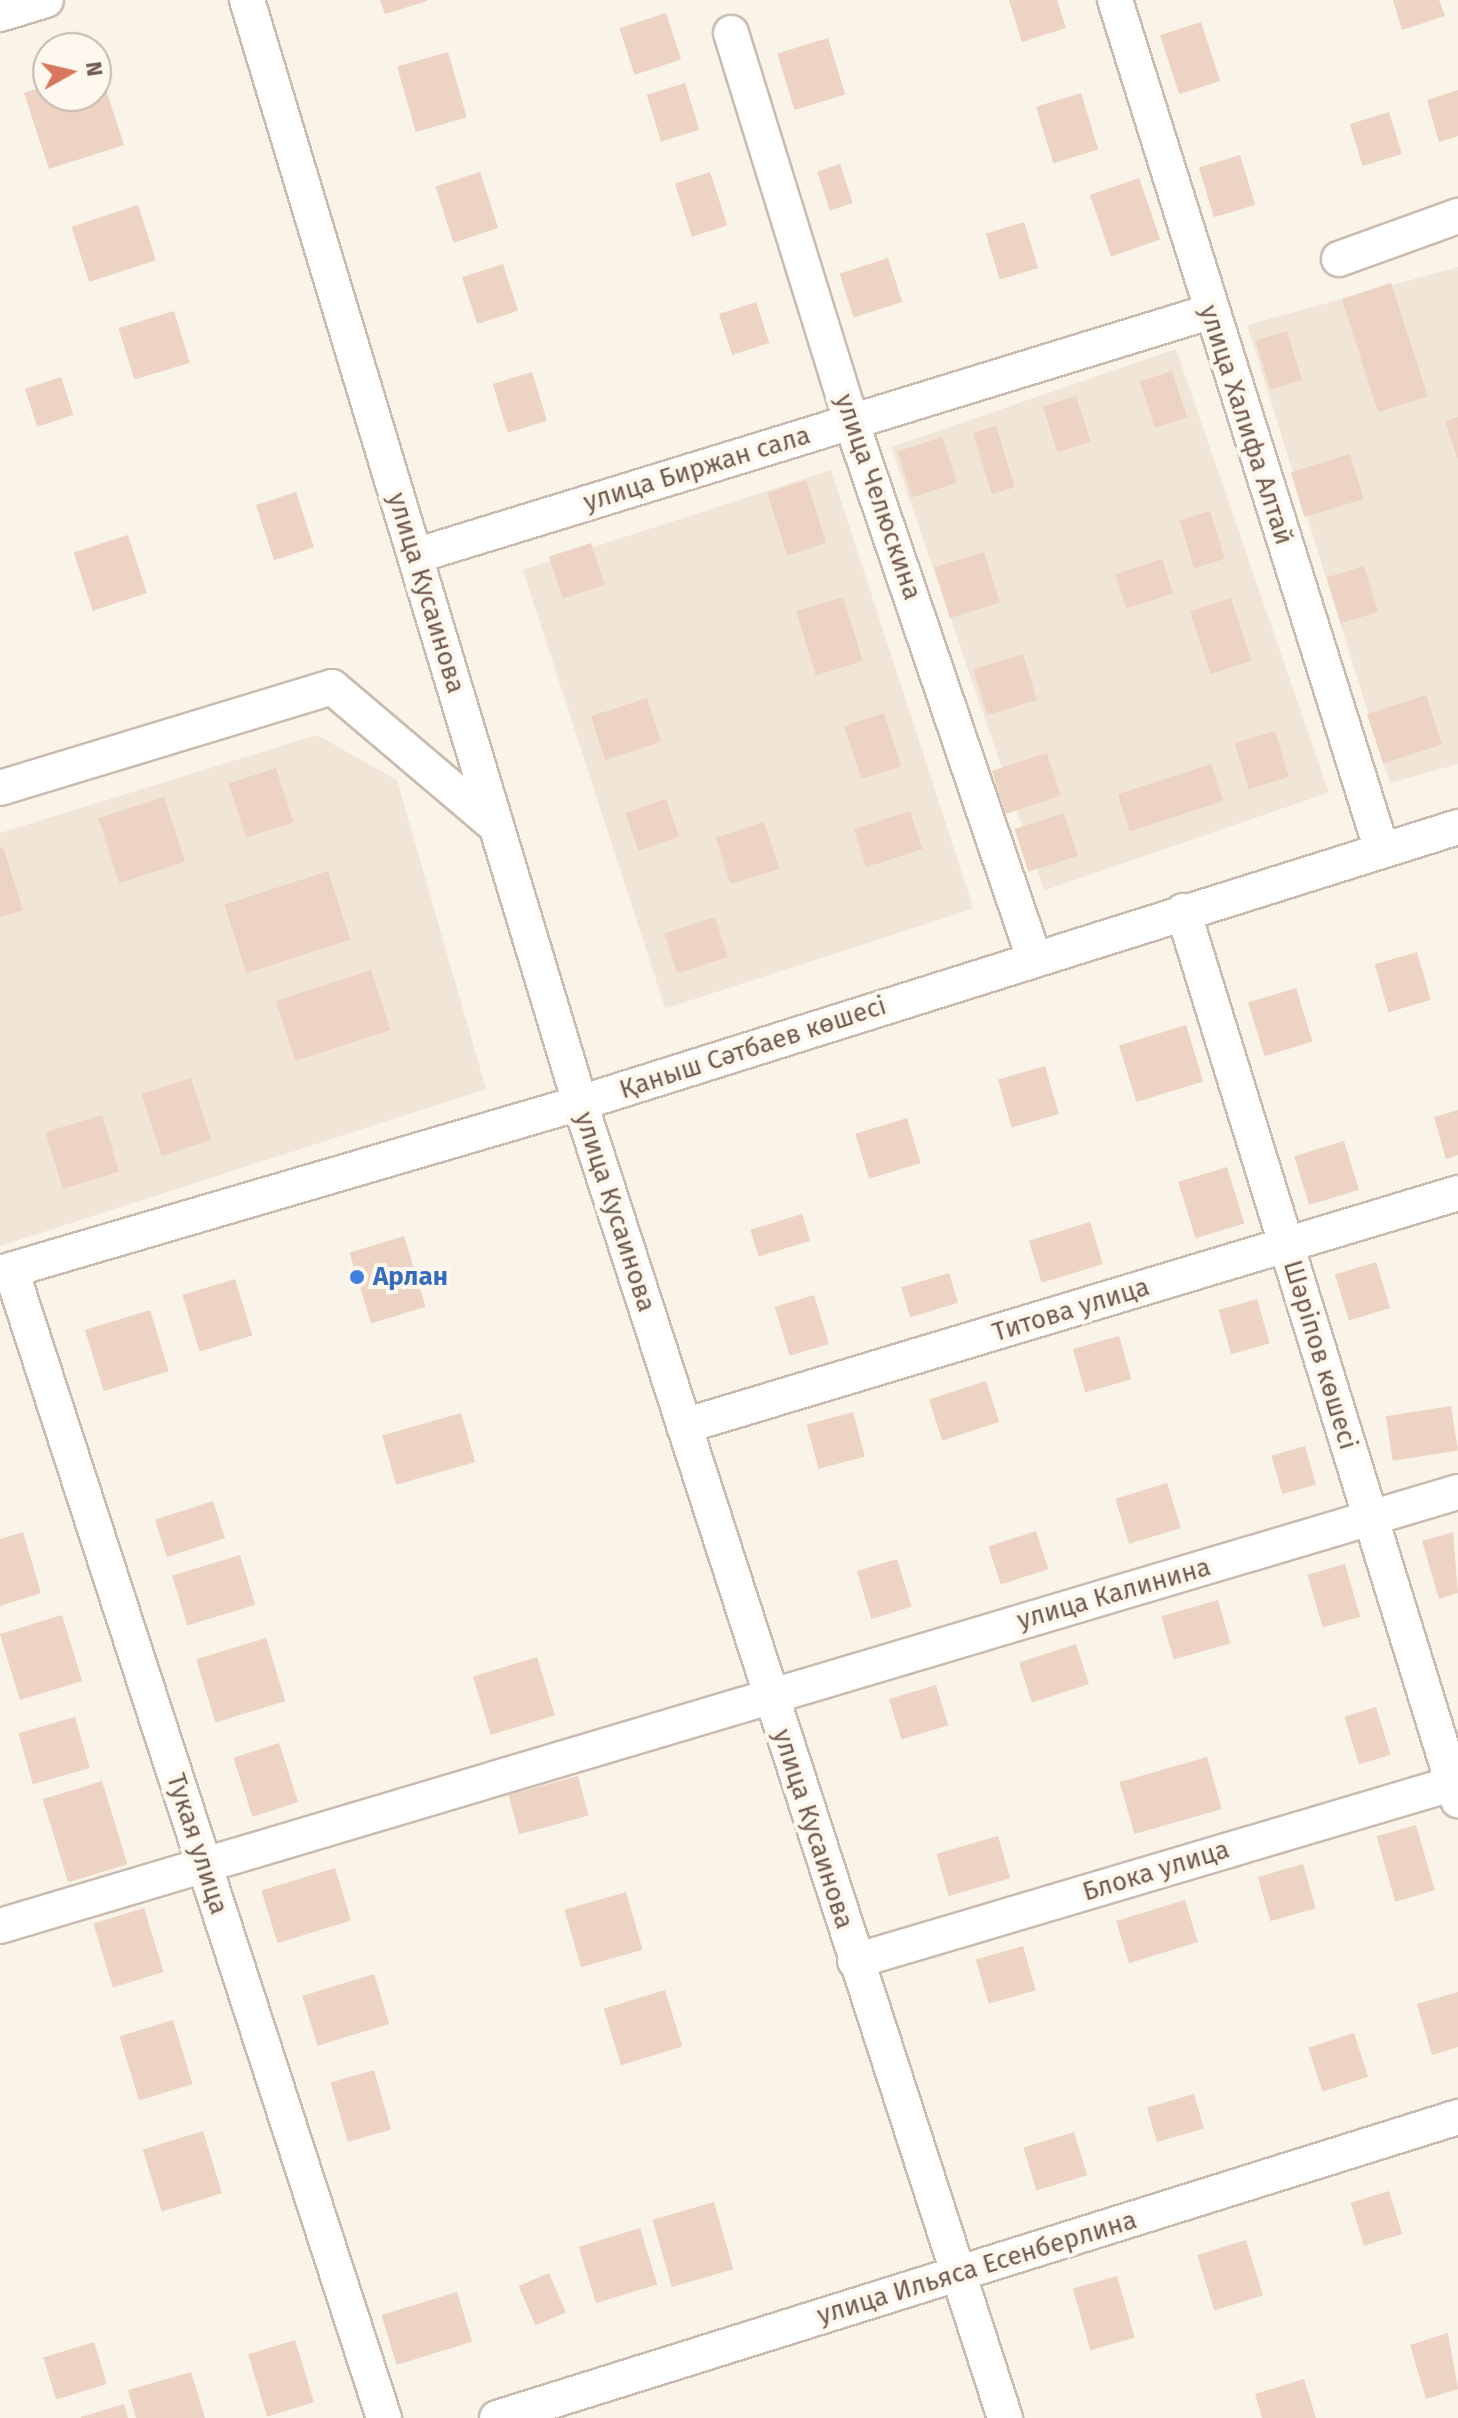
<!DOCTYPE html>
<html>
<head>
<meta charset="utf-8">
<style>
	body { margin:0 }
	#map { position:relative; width:1458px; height:2418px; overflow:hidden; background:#faf3e8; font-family:"Fira Sans",sans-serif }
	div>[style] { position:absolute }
	.residential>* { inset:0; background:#f1e5d7; transform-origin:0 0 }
	.building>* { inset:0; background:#edd3c3; transform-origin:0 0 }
	.roads { filter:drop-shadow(2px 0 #cbbbaf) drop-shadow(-2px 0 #cbbbaf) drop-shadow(0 2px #cbbbaf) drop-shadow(0 -2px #cbbbaf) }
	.minor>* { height:34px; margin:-17px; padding:0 17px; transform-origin:17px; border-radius:17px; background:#fff }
	.dots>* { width:22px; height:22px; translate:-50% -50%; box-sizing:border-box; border:4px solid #fdf7ee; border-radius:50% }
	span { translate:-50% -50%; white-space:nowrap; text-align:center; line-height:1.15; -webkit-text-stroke:8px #fdf7ee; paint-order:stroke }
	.street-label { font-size:26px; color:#725b4f }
	.shop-label { font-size:26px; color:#366cbe; font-weight:700 }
	.left { translate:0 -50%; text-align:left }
	.north { position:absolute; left:32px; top:32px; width:80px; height:80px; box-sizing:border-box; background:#fdf7ee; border:2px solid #c5b9ae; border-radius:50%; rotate:82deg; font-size:22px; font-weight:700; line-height:32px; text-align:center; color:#725b4f }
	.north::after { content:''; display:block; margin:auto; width:28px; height:36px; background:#d7775b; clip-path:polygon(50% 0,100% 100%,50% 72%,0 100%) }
</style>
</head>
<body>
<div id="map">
	<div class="residential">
		<div style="clip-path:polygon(1458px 267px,1458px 764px,1390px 783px,1247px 325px)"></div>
		<div style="left:1176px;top:349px;width:469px;height:301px;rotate:71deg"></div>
		<div style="left:831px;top:470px;width:461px;height:324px;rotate:72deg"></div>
		<div style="clip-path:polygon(317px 735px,397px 780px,486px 1089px,0 1246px,0 833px)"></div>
	</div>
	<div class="building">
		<div style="clip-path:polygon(380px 0,427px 0,427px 1px,385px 14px)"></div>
		<div style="clip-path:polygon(1009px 0,1057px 0,1066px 28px,1022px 42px)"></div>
		<div style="clip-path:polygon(1393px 0,1439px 0,1445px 16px,1402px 30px)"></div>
		<div style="left:666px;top:13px;width:49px;height:49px;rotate:72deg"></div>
		<div style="left:1201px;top:22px;width:62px;height:43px;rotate:72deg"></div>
		<div style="left:828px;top:38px;width:59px;height:53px;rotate:73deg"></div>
		<div style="left:448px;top:52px;width:68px;height:53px;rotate:74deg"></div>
		<div style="clip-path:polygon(99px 68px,124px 145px,49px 169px,24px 93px,48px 85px,48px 96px,96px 96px)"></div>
		<div style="left:685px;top:83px;width:49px;height:40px;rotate:73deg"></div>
		<div style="clip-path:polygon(1458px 90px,1458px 136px,1439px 142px,1427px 100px)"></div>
		<div style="left:1081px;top:93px;width:59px;height:47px;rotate:73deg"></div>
		<div style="left:1389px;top:112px;width:44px;height:41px;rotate:73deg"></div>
		<div style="left:1240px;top:155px;width:52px;height:43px;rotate:73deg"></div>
		<div style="left:840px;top:164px;width:41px;height:24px;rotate:72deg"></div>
		<div style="left:480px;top:172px;width:59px;height:47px;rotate:72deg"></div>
		<div style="left:710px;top:172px;width:56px;height:37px;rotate:72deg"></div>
		<div style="left:1139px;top:178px;width:65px;height:52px;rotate:71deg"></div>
		<div style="left:138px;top:205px;width:58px;height:70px;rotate:72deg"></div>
		<div style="left:1024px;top:222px;width:48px;height:40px;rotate:73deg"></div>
		<div style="left:888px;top:258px;width:46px;height:51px;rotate:72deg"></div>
		<div style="left:503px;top:264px;width:49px;height:43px;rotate:72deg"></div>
		<div style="left:1391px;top:283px;width:119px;height:52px;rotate:72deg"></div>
		<div style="left:756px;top:302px;width:43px;height:39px;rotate:72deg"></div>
		<div style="left:174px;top:311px;width:54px;height:58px;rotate:73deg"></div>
		<div style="left:1287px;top:331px;width:51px;height:33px;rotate:73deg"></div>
		<div style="left:1172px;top:371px;width:49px;height:34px;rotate:72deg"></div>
		<div style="left:532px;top:372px;width:51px;height:41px;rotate:73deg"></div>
		<div style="left:61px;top:377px;width:40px;height:38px;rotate:72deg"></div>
		<div style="left:1076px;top:396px;width:48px;height:35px;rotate:72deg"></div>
		<div style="clip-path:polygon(1458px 417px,1458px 458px,1457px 458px,1445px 421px)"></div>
		<div style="left:996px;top:426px;width:64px;height:24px;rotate:73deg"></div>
		<div style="left:942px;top:437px;width:48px;height:47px;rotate:72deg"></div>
		<div style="left:1350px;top:454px;width:47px;height:62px;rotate:73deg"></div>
		<div style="left:806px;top:480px;width:66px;height:41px;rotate:72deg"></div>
		<div style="left:296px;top:492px;width:58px;height:42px;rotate:72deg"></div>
		<div style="left:1210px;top:511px;width:50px;height:32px;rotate:73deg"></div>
		<div style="left:128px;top:535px;width:61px;height:57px;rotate:72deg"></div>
		<div style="left:591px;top:543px;width:44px;height:44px;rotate:72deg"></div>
		<div style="left:984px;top:552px;width:53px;height:52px;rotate:73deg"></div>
		<div style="left:1162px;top:559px;width:36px;height:49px;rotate:72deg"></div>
		<div style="left:1364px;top:566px;width:48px;height:39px;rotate:73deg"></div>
		<div style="left:843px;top:597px;width:67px;height:49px;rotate:73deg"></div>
		<div style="left:1231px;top:598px;width:66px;height:43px;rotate:72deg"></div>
		<div style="left:1023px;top:654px;width:48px;height:52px;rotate:73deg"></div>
		<div style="left:1426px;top:695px;width:52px;height:62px;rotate:72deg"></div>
		<div style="left:647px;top:698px;width:46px;height:59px;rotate:72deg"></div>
		<div style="left:884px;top:713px;width:56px;height:42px;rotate:72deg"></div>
		<div style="left:1275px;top:731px;width:48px;height:42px;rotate:73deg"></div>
		<div style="left:1047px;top:753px;width:45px;height:58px;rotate:72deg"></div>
		<div style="left:1211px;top:764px;width:39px;height:98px;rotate:72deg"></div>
		<div style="left:276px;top:768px;width:57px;height:50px;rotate:72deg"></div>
		<div style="left:164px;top:797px;width:68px;height:69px;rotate:72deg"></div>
		<div style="left:666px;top:799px;width:40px;height:43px;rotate:71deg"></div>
		<div style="left:910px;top:811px;width:40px;height:59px;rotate:72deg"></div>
		<div style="left:1064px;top:813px;width:45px;height:52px;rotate:72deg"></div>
		<div style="left:764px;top:822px;width:49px;height:51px;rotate:72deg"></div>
		<div style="clip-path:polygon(3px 847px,23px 910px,0 917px,0 848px)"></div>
		<div style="left:328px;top:871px;width:72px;height:109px;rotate:72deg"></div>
		<div style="left:715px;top:917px;width:42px;height:53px;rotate:72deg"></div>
		<div style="left:1417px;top:952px;width:50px;height:44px;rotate:74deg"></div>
		<div style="left:371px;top:970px;width:63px;height:100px;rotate:72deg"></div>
		<div style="left:1296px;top:988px;width:56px;height:50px;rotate:73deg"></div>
		<div style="left:1186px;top:1025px;width:59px;height:70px;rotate:73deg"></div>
		<div style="left:1045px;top:1066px;width:50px;height:49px;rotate:74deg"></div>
		<div style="left:191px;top:1078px;width:65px;height:52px;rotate:72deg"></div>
		<div style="clip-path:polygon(1458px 1110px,1458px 1155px,1446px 1159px,1434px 1117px)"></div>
		<div style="left:102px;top:1115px;width:59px;height:59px;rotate:73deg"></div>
		<div style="left:907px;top:1118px;width:47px;height:54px;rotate:73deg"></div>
		<div style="left:1344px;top:1141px;width:51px;height:52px;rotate:73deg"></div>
		<div style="left:1227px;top:1167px;width:59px;height:51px;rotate:73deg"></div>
		<div style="left:802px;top:1214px;width:28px;height:54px;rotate:73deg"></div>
		<div style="left:1090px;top:1222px;width:44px;height:64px;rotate:73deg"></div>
		<div style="left:404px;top:1236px;width:74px;height:57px;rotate:73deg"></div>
		<div style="left:1376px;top:1262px;width:48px;height:43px;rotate:73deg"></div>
		<div style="left:949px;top:1273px;width:31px;height:50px;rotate:73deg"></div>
		<div style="left:235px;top:1279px;width:59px;height:55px;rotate:73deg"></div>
		<div style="left:814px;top:1295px;width:51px;height:41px;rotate:73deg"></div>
		<div style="left:1257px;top:1299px;width:46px;height:40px;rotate:74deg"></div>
		<div style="left:150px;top:1310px;width:64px;height:68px;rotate:73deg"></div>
		<div style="left:1119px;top:1336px;width:45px;height:48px;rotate:74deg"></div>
		<div style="left:986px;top:1381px;width:43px;height:60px;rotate:72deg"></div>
		<div style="left:1451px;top:1406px;width:45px;height:66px;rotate:81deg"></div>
		<div style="left:853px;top:1412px;width:46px;height:48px;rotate:75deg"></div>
		<div style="left:461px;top:1413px;width:51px;height:82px;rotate:74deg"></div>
		<div style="left:1305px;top:1446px;width:40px;height:35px;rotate:74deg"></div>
		<div style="left:1167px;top:1483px;width:47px;height:54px;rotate:73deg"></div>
		<div style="left:213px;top:1501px;width:39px;height:61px;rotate:72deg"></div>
		<div style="left:1036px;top:1531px;width:40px;height:50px;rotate:72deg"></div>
		<div style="clip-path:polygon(23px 1532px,41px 1593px,0 1606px,0 1539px)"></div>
		<div style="clip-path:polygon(1453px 1532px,1458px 1593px,1439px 1599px,1422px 1541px)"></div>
		<div style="left:240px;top:1555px;width:52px;height:71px;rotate:73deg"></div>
		<div style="left:897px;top:1559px;width:50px;height:42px;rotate:73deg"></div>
		<div style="left:1345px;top:1564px;width:55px;height:39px;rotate:74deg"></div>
		<div style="left:1218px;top:1600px;width:45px;height:59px;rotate:74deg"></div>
		<div style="left:62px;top:1615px;width:69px;height:65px;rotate:73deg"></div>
		<div style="left:266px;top:1638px;width:66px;height:73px;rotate:73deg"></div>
		<div style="left:1076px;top:1644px;width:42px;height:60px;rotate:72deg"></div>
		<div style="left:537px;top:1657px;width:61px;height:67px;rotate:73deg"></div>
		<div style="left:936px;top:1685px;width:42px;height:49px;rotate:73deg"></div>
		<div style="left:1376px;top:1707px;width:50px;height:33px;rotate:73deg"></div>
		<div style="left:75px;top:1717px;width:53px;height:59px;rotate:74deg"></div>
		<div style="left:279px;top:1743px;width:62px;height:48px;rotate:72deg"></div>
		<div style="left:1207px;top:1757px;width:54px;height:91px;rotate:74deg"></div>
		<div style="left:578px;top:1776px;width:41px;height:72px;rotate:75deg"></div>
		<div style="left:102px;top:1781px;width:87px;height:62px;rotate:73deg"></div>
		<div style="left:1416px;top:1825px;width:68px;height:41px;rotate:74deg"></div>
		<div style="left:998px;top:1836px;width:44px;height:64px;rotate:74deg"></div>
		<div style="left:1303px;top:1864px;width:46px;height:47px;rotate:74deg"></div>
		<div style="left:335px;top:1868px;width:55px;height:77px;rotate:73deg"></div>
		<div style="left:626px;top:1892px;width:60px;height:64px;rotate:74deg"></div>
		<div style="left:1185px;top:1900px;width:44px;height:72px;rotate:73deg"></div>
		<div style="left:144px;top:1908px;width:67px;height:53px;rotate:73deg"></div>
		<div style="left:1023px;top:1946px;width:46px;height:49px;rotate:74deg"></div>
		<div style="left:374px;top:1974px;width:52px;height:75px;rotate:73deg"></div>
		<div style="left:665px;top:1990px;width:59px;height:64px;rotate:73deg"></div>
		<div style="clip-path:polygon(1458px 1992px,1458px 2047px,1432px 2055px,1417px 2004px)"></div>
		<div style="left:173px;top:2020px;width:67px;height:56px;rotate:73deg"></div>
		<div style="left:1354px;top:2033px;width:46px;height:48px;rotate:72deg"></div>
		<div style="left:374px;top:2070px;width:62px;height:45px;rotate:74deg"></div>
		<div style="left:1194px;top:2094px;width:36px;height:49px;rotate:74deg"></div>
		<div style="left:203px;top:2131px;width:65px;height:63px;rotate:73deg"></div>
		<div style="left:1074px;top:2132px;width:45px;height:53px;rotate:73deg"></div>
		<div style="left:1389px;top:2191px;width:45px;height:40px;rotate:73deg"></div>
		<div style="left:714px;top:2202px;width:70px;height:64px;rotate:74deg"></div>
		<div style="left:640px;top:2228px;width:59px;height:64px;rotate:73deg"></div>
		<div style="left:1246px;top:2240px;width:58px;height:51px;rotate:73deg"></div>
		<div style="left:549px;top:2273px;width:43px;height:33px;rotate:67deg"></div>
		<div style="left:1117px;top:2276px;width:64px;height:46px;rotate:74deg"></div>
		<div style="left:457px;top:2292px;width:52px;height:79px;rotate:73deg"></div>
		<div style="clip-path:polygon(1448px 2333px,1458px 2389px,1426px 2399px,1410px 2345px)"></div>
		<div style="left:295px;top:2340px;width:65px;height:49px;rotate:73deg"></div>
		<div style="left:94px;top:2342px;width:44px;height:53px;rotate:73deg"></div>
		<div style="clip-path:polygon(191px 2372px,205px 2418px,136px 2418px,128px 2390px)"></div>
		<div style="clip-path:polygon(1304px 2379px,1316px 2418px,1262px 2418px,1255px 2394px)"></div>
		<div style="clip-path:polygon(124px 2404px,128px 2418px,81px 2418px,81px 2417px)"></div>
	</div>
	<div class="roads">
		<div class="minor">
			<div style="left:247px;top:0;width:1152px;rotate:73.2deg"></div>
			<div style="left:580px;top:1103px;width:1382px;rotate:72.09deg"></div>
			<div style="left:1115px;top:0;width:889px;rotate:72.58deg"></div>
			<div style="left:0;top:14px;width:48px;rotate:-16.9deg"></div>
			<div style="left:731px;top:33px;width:406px;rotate:72.8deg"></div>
			<div style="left:851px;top:421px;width:567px;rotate:71.18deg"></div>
			<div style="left:1339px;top:259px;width:127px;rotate:-19.9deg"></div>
			<div style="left:415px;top:556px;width:831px;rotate:-17.08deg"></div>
			<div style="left:0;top:788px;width:347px;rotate:-16.9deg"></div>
			<div style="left:332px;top:687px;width:216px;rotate:40.3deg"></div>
			<div style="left:1183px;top:911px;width:931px;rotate:72.81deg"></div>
			<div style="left:11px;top:1270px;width:1207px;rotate:72deg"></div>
			<div style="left:0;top:1273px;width:604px;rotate:-16.34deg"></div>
			<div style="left:580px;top:1103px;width:920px;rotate:-17.45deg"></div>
			<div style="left:684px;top:1426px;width:808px;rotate:-16.75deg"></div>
			<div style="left:0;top:1926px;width:1521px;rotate:-16.58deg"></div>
			<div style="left:855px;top:1961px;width:629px;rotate:-16.53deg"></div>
			<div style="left:497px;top:2418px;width:1007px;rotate:-17.39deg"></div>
		</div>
	</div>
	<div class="dots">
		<div style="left:357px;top:1277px;background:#3f7fe0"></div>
	</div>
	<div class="street-label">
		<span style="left:1246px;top:425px;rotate:72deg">улица Халифа Алтай</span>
		<span style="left:697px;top:469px;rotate:-17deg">улица Биржан сала</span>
		<span style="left:878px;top:497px;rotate:71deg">улица Челюскина</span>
		<span style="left:426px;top:593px;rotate:73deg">улица Кусаинова</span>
		<span style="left:753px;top:1048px;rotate:-18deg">Қаныш Сәтбаев көшесі</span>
		<span style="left:615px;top:1212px;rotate:72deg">улица Кусаинова</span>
		<span style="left:1071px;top:1310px;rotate:-17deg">Титова улица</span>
		<span style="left:1320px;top:1355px;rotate:73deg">Шәріпов көшесі</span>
		<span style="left:1114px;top:1594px;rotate:-16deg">улица Калинина</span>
		<span style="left:813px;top:1829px;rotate:72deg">улица Кусаинова</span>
		<span style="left:197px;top:1844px;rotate:72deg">Тукая улица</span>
		<span style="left:1156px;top:1871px;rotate:-17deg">Блока улица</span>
		<span style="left:977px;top:2268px;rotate:-17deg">улица Ильяса Есенберлина</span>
	</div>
	<div class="shop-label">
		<span class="left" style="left:373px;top:1277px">Арлан</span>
	</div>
	<div class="north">N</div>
</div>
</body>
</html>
